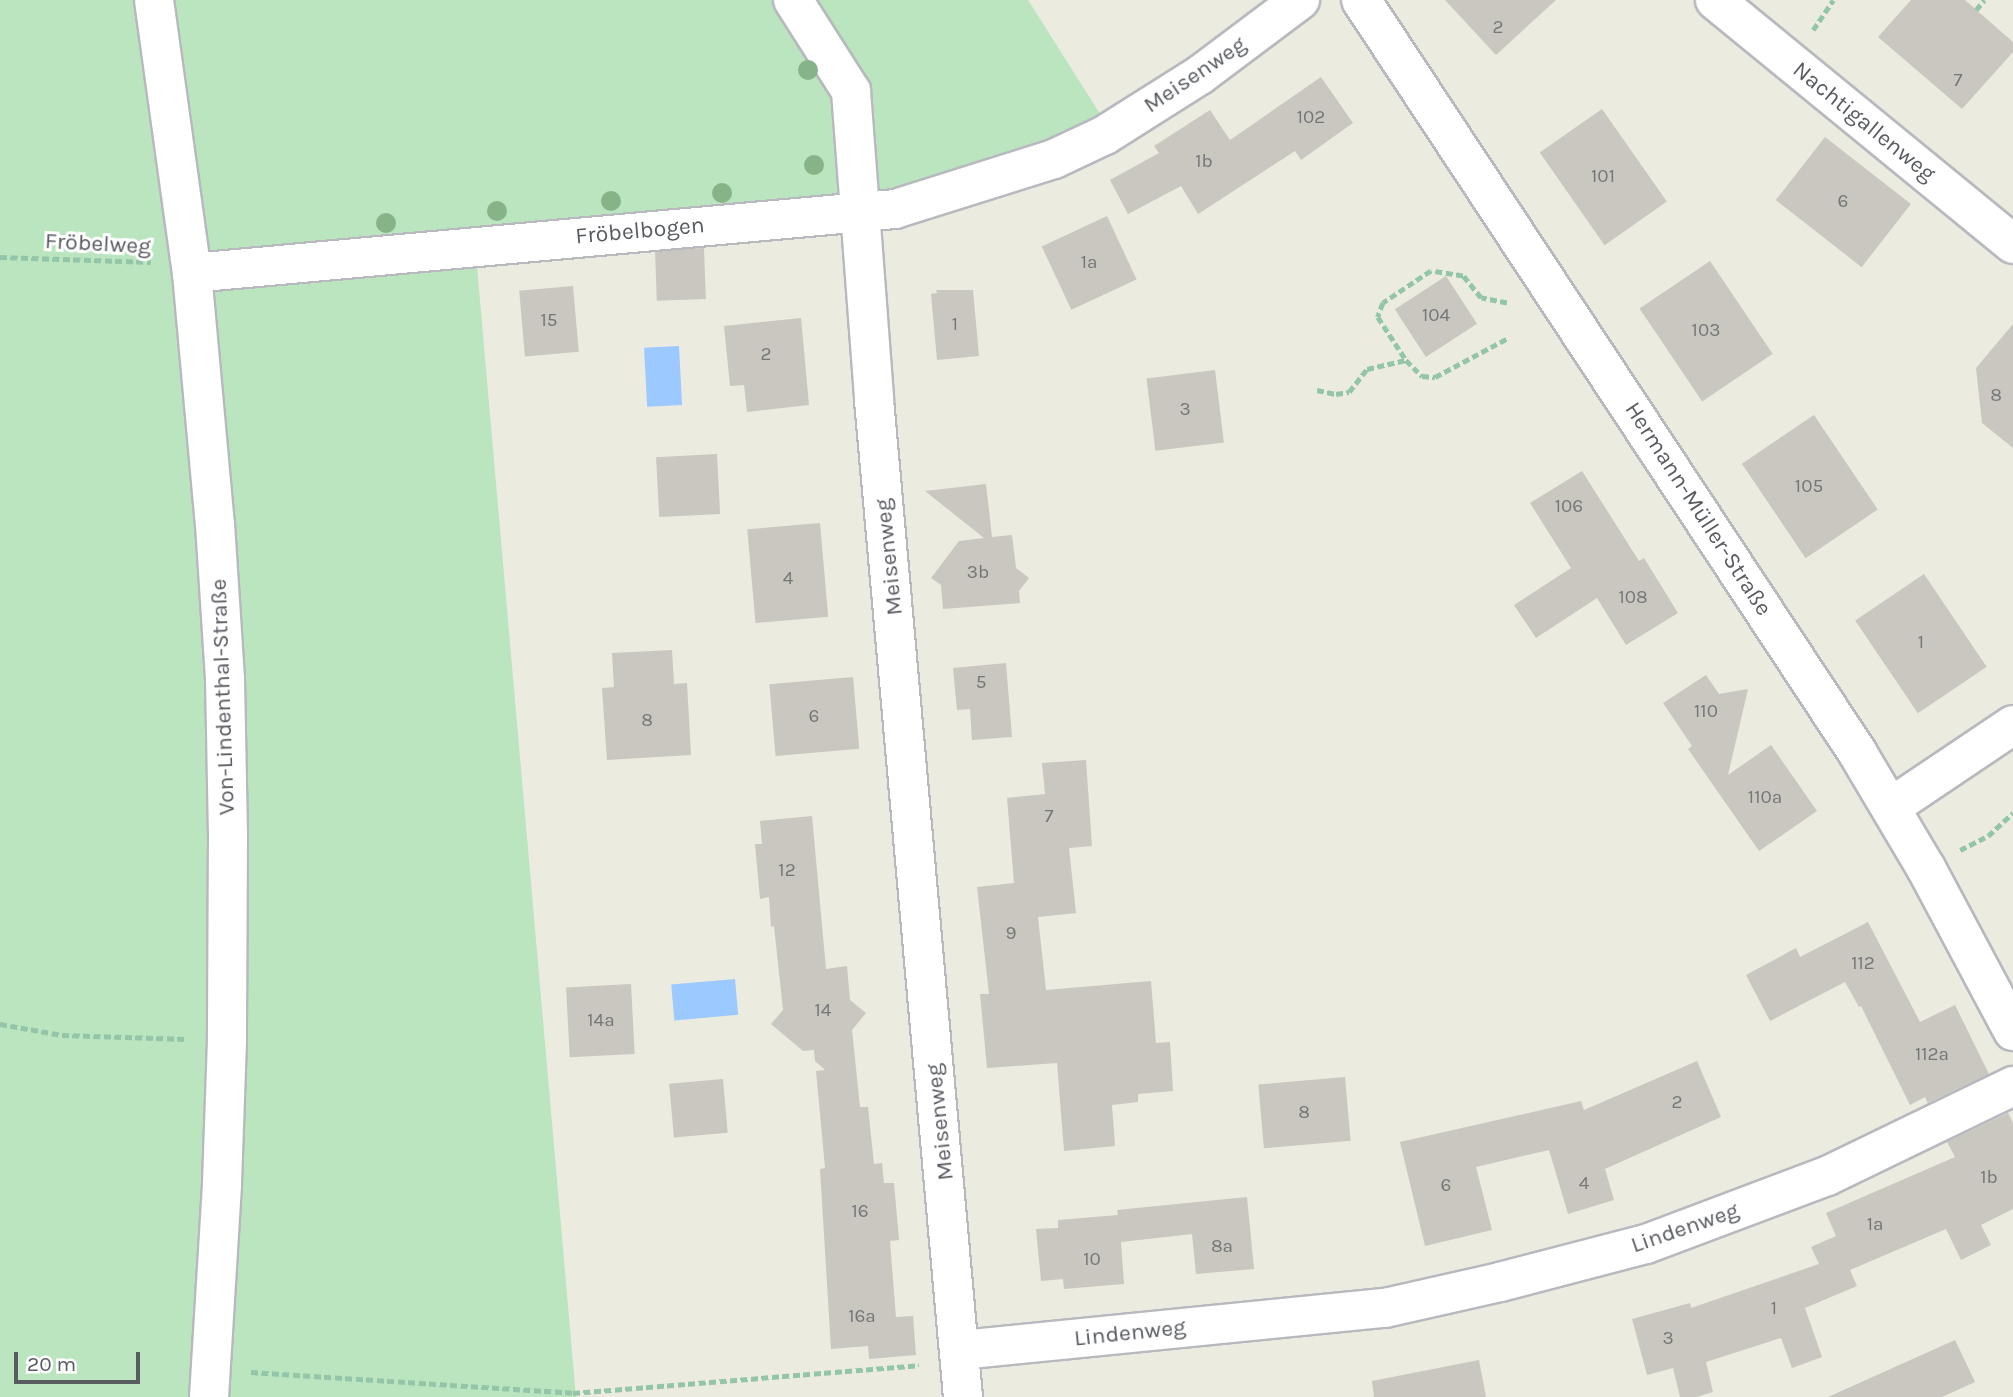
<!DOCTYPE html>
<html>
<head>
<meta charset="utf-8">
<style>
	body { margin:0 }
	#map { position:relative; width:2013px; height:1397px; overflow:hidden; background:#ecebdf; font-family:Karla,sans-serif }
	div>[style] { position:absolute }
	.green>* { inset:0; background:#bae5bf }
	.water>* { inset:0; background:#9cc9ff; transform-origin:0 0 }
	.building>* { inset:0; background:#c9c7bf; transform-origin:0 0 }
	.path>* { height:4.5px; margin-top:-2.25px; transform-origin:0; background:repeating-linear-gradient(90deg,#93c6a8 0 7px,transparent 0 10.5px) }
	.roads { filter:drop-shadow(2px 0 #b7b9bf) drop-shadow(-2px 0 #b7b9bf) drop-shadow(0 2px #b7b9bf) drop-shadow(0 -2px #b7b9bf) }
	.minor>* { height:38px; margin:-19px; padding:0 19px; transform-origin:19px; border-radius:19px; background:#fff }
	.trees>* { width:20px; height:20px; margin:-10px; border-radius:50%; background:#86b388 }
	span { translate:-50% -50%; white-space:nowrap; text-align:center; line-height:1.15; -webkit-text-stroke:6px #fff; paint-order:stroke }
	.number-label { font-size:19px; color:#747678 }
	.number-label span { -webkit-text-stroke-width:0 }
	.street-label { font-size:23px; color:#585b61 }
	.scale { position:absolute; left:14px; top:1352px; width:126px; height:32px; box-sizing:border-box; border:4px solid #585b61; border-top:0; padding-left:9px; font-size:21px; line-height:24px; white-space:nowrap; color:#585b61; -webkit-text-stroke:5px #fff; paint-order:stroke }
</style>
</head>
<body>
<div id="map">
	<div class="green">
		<div style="clip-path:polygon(0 0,1028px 0,1111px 131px,895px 209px,477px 266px,576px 1397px,0 1397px)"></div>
	</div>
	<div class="water">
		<div style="left:679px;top:346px;width:59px;height:35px;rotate:87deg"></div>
		<div style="left:735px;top:979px;width:36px;height:64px;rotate:85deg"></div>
	</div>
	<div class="building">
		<div style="clip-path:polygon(1445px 0,1556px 0,1496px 55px)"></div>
		<div style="clip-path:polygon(1911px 0,1965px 0,2013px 42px,2013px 52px,1962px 109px,1878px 37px)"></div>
		<div style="clip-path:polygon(1321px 77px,1353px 123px,1301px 160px,1295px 151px,1198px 214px,1181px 186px,1128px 214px,1110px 180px,1159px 153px,1154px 146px,1210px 110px,1230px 140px)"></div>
		<div style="left:1602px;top:109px;width:113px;height:76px;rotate:55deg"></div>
		<div style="left:1825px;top:137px;width:109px;height:80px;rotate:38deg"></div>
		<div style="left:1107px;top:216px;width:70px;height:72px;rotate:65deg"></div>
		<div style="left:704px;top:248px;width:51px;height:49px;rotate:88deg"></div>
		<div style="left:1710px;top:261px;width:112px;height:85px;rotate:56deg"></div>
		<div style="left:1446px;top:276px;width:57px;height:61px;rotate:57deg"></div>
		<div style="left:573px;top:286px;width:66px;height:54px;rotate:85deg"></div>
		<div style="clip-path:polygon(936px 290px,973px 290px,979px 356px,937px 360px,931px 294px,937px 293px)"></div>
		<div style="clip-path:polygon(801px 318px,809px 405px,747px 412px,744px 385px,730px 386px,724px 326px)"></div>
		<div style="clip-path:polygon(2013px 324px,2013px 448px,1982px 423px,1976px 368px)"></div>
		<div style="left:1215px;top:370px;width:73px;height:69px;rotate:83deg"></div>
		<div style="left:1814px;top:415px;width:114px;height:87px;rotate:56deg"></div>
		<div style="left:717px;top:454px;width:60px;height:61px;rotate:87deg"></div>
		<div style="clip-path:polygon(1582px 471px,1639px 561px,1644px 558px,1678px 613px,1626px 645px,1597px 598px,1536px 638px,1514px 605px,1571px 568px,1530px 503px)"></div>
		<div style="clip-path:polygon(986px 484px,992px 537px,1012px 535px,1016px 568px,1029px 578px,1019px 591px,1020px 603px,943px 609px,941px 585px,931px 578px,959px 541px,984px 538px,925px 491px)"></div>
		<div style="left:820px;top:523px;width:94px;height:73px;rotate:85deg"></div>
		<div style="left:1924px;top:574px;width:112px;height:83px;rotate:56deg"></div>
		<div style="clip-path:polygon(672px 650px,674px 684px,687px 683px,691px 755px,607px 760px,602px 688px,614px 687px,612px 653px)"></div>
		<div style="clip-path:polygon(1006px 663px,1012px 737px,972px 740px,970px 709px,957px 710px,953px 668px)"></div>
		<div style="clip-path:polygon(1706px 675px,1719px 694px,1748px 689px,1728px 775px,1771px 745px,1817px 811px,1759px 851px,1688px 749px,1692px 746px,1663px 703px)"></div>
		<div style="left:853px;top:677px;width:72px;height:84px;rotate:85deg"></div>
		<div style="clip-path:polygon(1086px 760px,1092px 846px,1069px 848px,1076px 913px,1038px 917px,1046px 990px,1151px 981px,1156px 1043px,1170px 1042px,1173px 1091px,1138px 1094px,1138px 1102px,1112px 1105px,1115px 1146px,1064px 1151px,1057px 1063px,987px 1068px,980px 994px,989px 994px,977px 887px,1014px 883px,1007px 798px,1045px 794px,1042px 763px)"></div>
		<div style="clip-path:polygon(812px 816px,826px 969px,847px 966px,850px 1000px,866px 1013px,852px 1030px,860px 1107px,868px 1107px,874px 1164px,882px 1163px,884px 1183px,894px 1183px,899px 1240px,890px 1241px,896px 1317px,913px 1316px,916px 1355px,869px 1359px,868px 1346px,831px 1349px,820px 1169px,825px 1168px,816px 1071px,825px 1070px,815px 1061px,814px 1050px,803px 1051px,771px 1024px,783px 1010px,774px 926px,771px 927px,769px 897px,760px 899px,755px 844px,762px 844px,760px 821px)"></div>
		<div style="clip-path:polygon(1868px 922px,1920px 1022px,1955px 1005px,1989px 1074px,1928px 1103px,1925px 1097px,1910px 1105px,1861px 1006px,1859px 1007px,1845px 982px,1770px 1021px,1746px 975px,1796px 948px,1800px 957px)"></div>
		<div style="left:631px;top:984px;width:70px;height:65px;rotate:87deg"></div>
		<div style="clip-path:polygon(1697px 1061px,1721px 1117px,1605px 1169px,1614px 1200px,1568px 1214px,1549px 1150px,1476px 1167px,1492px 1230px,1425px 1246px,1400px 1142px,1581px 1101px,1584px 1110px)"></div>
		<div style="left:1345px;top:1077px;width:64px;height:87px;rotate:85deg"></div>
		<div style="left:723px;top:1079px;width:54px;height:54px;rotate:85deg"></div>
		<div style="clip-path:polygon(2008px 1113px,2013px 1123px,2013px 1209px,1981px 1225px,1991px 1245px,1961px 1260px,1946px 1229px,1850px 1270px,1857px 1286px,1805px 1308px,1822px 1357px,1792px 1368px,1781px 1338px,1706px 1362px,1713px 1392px,1696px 1397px,1680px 1397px,1673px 1368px,1647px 1375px,1632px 1319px,1690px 1303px,1691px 1308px,1819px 1264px,1811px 1247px,1836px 1236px,1826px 1213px,1955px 1157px,1947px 1142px)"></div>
		<div style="clip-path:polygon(1247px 1197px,1254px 1269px,1196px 1274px,1192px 1234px,1121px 1242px,1124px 1284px,1064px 1289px,1063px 1279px,1041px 1281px,1036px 1229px,1058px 1228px,1058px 1220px,1118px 1215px,1117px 1210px)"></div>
		<div style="clip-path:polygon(1955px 1340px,1975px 1382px,1942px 1397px,1828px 1397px)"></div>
		<div style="clip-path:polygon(1479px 1360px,1486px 1397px,1374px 1397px,1372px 1381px)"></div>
	</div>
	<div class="path">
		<div style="left:1976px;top:10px;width:13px;rotate:-51deg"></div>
		<div style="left:1813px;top:30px;width:36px;rotate:-56deg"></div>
		<div style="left:0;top:257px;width:151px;rotate:1.9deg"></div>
		<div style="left:1507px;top:303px;width:26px;rotate:-169deg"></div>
		<div style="left:1481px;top:298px;width:28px;rotate:-129deg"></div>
		<div style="left:1463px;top:276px;width:32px;rotate:-171deg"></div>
		<div style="left:1431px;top:271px;width:58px;rotate:146.3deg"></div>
		<div style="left:1383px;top:303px;width:15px;rotate:110deg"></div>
		<div style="left:1378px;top:317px;width:51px;rotate:56.9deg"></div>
		<div style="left:1406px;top:360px;width:23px;rotate:45deg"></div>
		<div style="left:1422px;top:376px;width:13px;rotate:4deg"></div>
		<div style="left:1435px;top:377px;width:83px;rotate:-28.1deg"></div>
		<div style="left:1317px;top:390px;width:19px;rotate:12deg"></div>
		<div style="left:1336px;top:394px;width:13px;rotate:-9deg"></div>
		<div style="left:1349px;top:392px;width:29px;rotate:-52deg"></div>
		<div style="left:1367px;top:369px;width:40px;rotate:-13deg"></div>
		<div style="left:1960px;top:850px;width:31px;rotate:-27deg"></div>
		<div style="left:1988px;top:836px;width:34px;rotate:-43deg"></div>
		<div style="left:0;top:1024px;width:63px;rotate:10.1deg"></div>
		<div style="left:62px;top:1035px;width:125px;rotate:1.8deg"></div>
		<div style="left:251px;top:1372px;width:323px;rotate:3.7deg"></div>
		<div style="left:573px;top:1393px;width:347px;rotate:-4.6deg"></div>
	</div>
	<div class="roads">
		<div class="minor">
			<div style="left:154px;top:0;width:276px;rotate:82.1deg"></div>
			<div style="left:192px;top:273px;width:252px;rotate:84.8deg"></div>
			<div style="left:215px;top:524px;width:155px;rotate:86.3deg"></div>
			<div style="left:225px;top:679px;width:155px;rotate:88.9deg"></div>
			<div style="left:228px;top:834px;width:206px;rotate:90.3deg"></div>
			<div style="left:227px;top:1040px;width:145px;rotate:92deg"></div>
			<div style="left:222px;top:1185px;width:212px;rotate:93.5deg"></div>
			<div style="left:793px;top:0;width:108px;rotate:57.5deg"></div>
			<div style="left:851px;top:91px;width:310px;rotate:85.7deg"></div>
			<div style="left:874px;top:400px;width:1001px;rotate:84.9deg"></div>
			<div style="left:1361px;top:0;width:901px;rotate:56.59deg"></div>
			<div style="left:1857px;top:752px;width:135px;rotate:59.3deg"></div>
			<div style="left:1926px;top:868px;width:185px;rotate:61.9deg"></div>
			<div style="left:1715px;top:0;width:385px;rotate:39.3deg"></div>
			<div style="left:192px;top:273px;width:706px;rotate:-5.2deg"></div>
			<div style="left:895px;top:209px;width:167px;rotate:-17.5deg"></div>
			<div style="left:1054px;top:159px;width:56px;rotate:-25.2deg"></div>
			<div style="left:1105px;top:135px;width:112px;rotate:-32.3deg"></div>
			<div style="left:1200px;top:75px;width:125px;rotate:-36.9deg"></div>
			<div style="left:1891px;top:807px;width:147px;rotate:-33.9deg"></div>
			<div style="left:961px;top:1350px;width:426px;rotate:-5.7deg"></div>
			<div style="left:1385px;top:1308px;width:118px;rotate:-12.7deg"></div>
			<div style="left:1500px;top:1282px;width:151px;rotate:-14.6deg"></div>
			<div style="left:1646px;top:1244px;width:193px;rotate:-20.6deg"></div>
			<div style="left:1827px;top:1176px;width:207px;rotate:-25.8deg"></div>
		</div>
	</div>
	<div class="trees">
		<div style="left:808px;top:70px"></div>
		<div style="left:814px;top:165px"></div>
		<div style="left:722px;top:193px"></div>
		<div style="left:611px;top:201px"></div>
		<div style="left:497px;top:211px"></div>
		<div style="left:386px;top:223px"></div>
	</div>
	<div class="number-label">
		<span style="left:1498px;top:28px">2</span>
		<span style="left:1958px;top:81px">7</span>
		<span style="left:1311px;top:118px">102</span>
		<span style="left:1204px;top:162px">1b</span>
		<span style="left:1603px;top:177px">101</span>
		<span style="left:1843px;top:202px">6</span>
		<span style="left:1089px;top:263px">1a</span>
		<span style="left:1436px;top:316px">104</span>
		<span style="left:549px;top:321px">15</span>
		<span style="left:955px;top:325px">1</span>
		<span style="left:1706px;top:331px">103</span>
		<span style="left:766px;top:355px">2</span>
		<span style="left:1996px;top:396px">8</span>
		<span style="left:1185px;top:410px">3</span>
		<span style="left:1809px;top:487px">105</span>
		<span style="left:1569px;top:507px">106</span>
		<span style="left:978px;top:573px">3b</span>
		<span style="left:788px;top:579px">4</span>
		<span style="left:1633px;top:598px">108</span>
		<span style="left:1921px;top:643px">1</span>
		<span style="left:981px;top:683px">5</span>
		<span style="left:1706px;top:712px">110</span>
		<span style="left:814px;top:717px">6</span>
		<span style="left:647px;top:721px">8</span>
		<span style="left:1765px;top:798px">110a</span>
		<span style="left:1049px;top:817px">7</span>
		<span style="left:787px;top:871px">12</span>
		<span style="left:1011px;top:934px">9</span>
		<span style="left:1863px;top:964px">112</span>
		<span style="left:823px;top:1011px">14</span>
		<span style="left:601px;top:1021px">14a</span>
		<span style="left:1932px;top:1055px">112a</span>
		<span style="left:1677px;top:1103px">2</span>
		<span style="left:1304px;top:1113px">8</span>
		<span style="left:1989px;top:1178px">1b</span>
		<span style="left:1584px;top:1184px">4</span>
		<span style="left:1446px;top:1186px">6</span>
		<span style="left:860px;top:1212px">16</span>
		<span style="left:1875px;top:1225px">1a</span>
		<span style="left:1222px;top:1247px">8a</span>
		<span style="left:1092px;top:1260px">10</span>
		<span style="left:1774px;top:1309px">1</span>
		<span style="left:862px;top:1317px">16a</span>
		<span style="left:1668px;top:1339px">3</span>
	</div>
	<div class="street-label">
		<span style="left:1195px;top:75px;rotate:-34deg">Meisenweg</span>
		<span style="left:1864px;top:122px;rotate:39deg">Nachtigallenweg</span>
		<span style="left:640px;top:231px;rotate:-5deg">Fröbelbogen</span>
		<span style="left:98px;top:244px;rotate:3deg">Fröbelweg</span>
		<span style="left:1698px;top:509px;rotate:57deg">Hermann-Müller-Straße</span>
		<span style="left:889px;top:557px;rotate:-96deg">Meisenweg</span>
		<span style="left:223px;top:697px;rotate:-92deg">Von-Lindenthal-Straße</span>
		<span style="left:940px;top:1122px;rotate:-96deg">Meisenweg</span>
		<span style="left:1685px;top:1228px;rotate:-19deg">Lindenweg</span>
		<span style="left:1130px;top:1333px;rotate:-6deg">Lindenweg</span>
	</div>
	<div class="scale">20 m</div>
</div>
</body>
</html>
